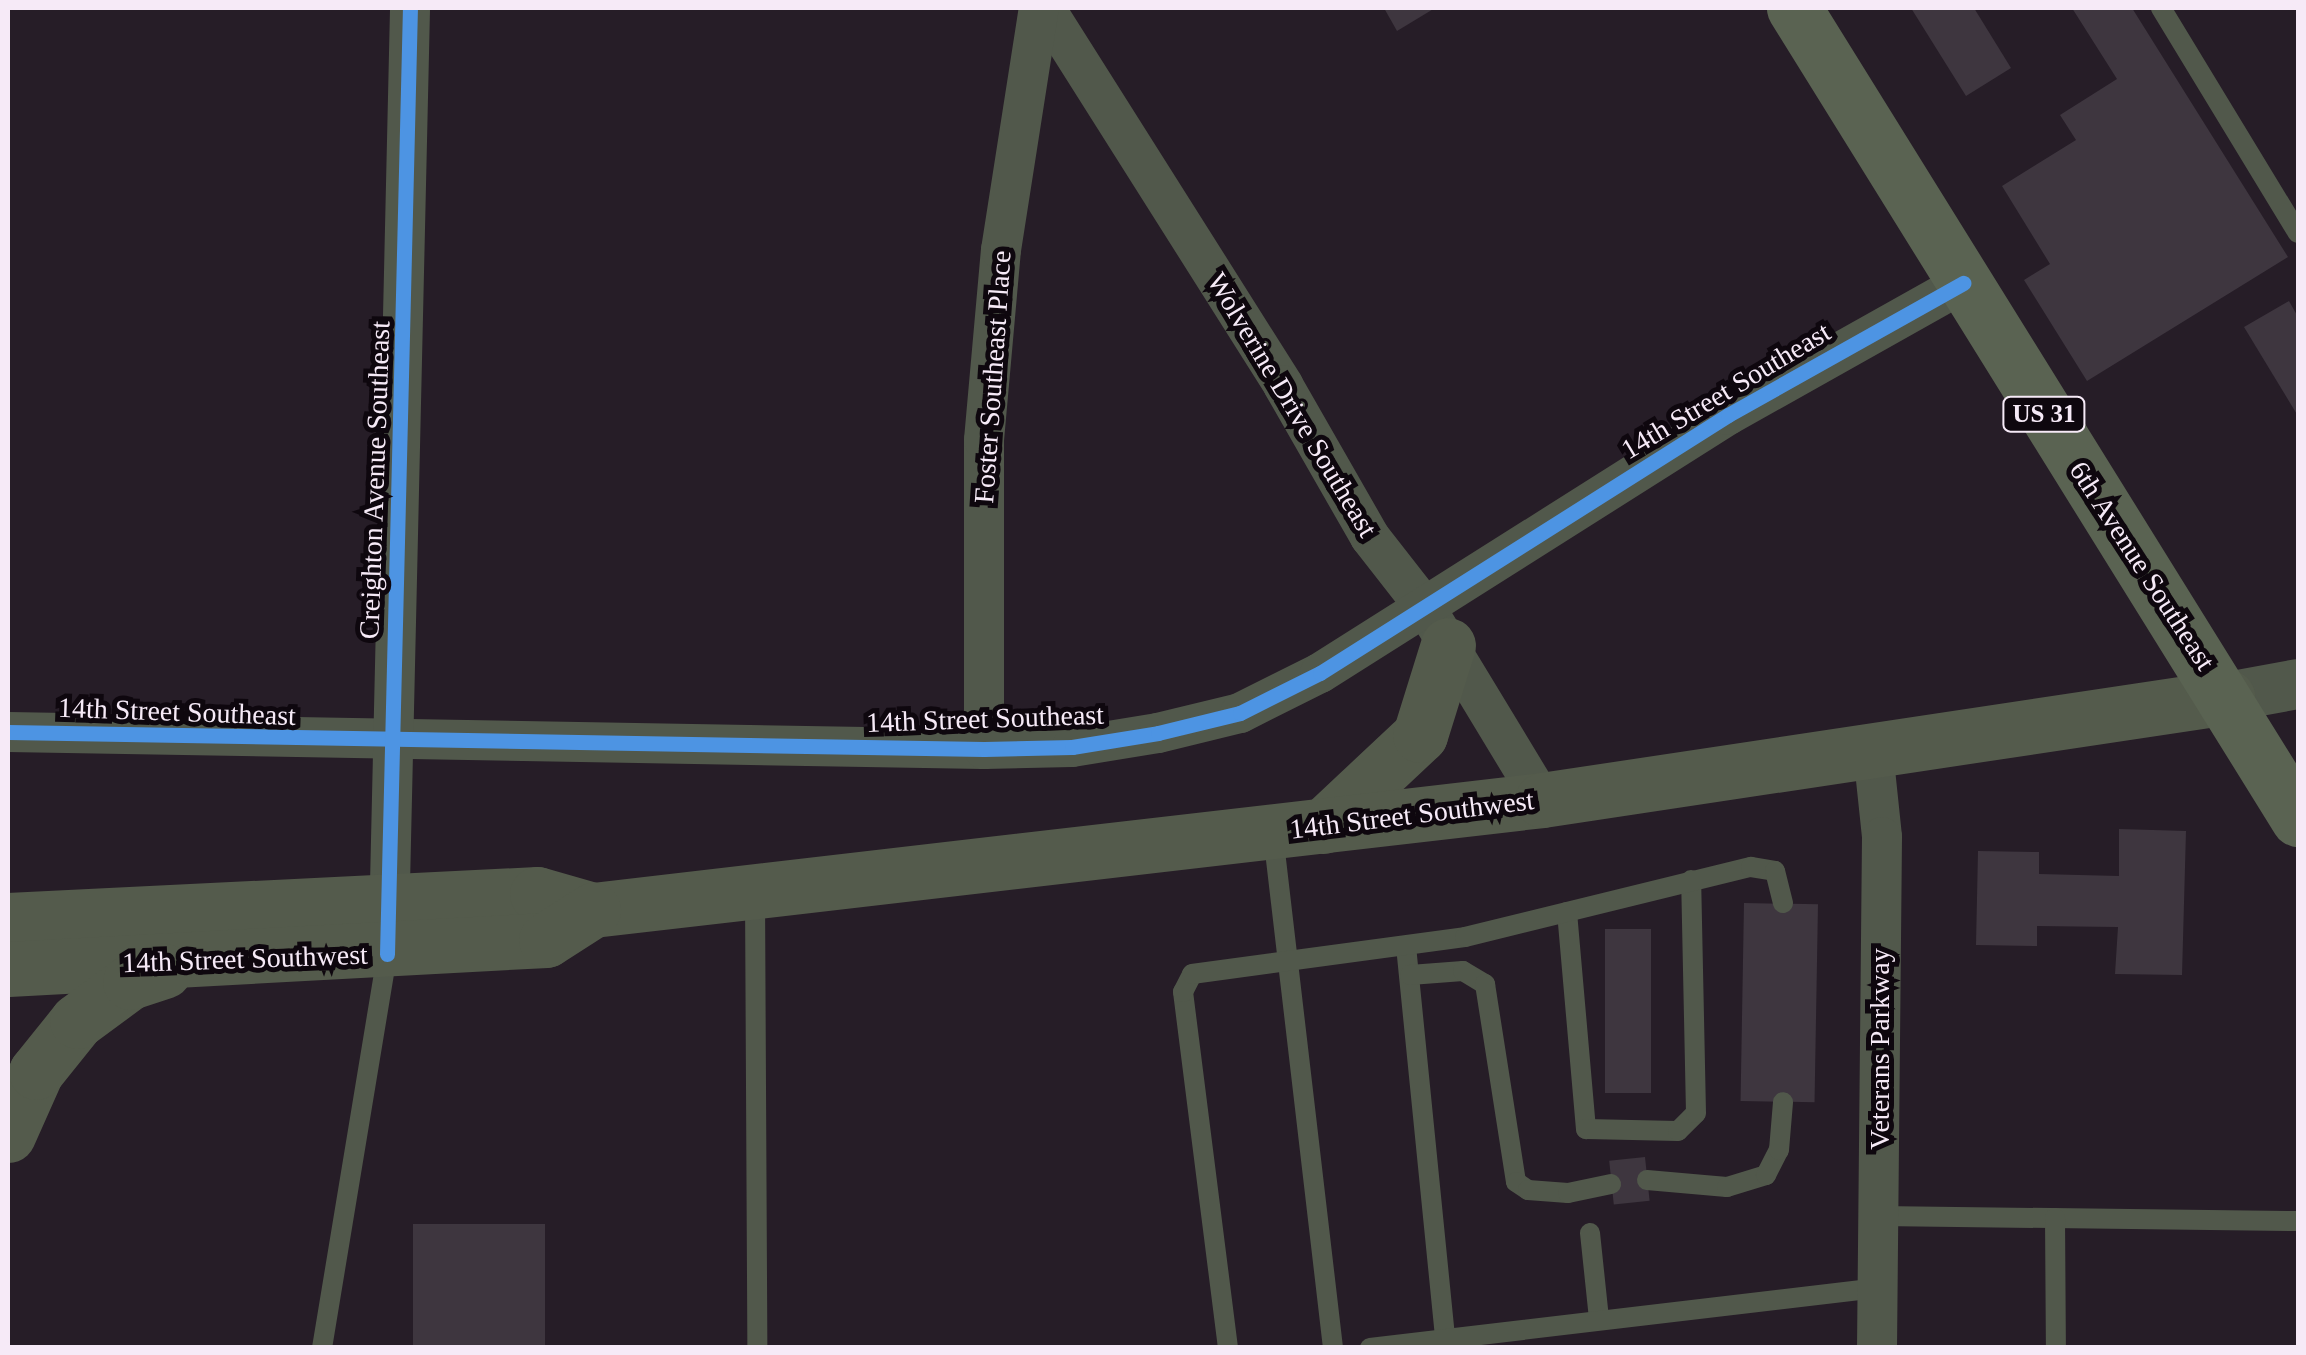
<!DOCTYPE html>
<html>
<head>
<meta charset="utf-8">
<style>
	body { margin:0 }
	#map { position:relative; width:2306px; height:1355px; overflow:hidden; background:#261d27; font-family:Georgia,serif }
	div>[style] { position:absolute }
	.building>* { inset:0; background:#3e363f; transform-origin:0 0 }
	.service>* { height:20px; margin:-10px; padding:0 10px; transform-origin:10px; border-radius:10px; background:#51584b }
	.minor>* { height:40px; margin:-20px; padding:0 20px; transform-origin:20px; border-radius:20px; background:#51584b }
	.tertiary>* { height:50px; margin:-25px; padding:0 25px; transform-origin:25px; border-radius:25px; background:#51584b }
	.secondary>* { height:55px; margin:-27.5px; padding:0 27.5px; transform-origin:27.5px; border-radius:27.5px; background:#545b4c }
	.primary>* { height:55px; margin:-27.5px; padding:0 27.5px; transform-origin:27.5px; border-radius:27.5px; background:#5a6352 }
	.cycleway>* { height:15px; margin:-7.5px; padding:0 7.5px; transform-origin:7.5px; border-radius:7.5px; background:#4d94e3 }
	span { translate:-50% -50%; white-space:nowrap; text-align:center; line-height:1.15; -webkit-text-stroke:10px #0e070e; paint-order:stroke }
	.shield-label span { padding:2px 8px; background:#0e070e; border:2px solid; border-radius:8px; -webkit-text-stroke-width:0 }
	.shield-label { font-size:25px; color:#f6eaf7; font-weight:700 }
	.street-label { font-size:28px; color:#f6eaf7 }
	.frame { position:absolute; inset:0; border:10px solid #f6eaf7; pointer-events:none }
</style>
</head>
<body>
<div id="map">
	<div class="building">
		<div style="clip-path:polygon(1384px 8px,1435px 8px,1397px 31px)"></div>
		<div style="clip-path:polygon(1911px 8px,1974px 8px,2011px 68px,1966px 96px)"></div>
		<div style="clip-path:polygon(2072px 8px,2132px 8px,2288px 257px,2087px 381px,2024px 280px,2050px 264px,2002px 186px,2076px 140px,2060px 115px,2117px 79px)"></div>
		<div style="clip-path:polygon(2289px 301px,2298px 317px,2298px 416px,2244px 327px)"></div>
		<div style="clip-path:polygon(2119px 829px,2186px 831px,2182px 975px,2115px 974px,2118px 927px,2037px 926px,2037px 946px,1976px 945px,1978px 851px,2039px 852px,2039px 874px,2119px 876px)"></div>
		<div style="left:1744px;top:903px;width:74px;height:198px;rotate:1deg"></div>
		<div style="left:1605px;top:929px;width:46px;height:164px"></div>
		<div style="left:1645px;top:1157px;width:44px;height:36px;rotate:84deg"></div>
		<div style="left:413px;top:1224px;width:132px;height:124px"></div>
	</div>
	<div class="service">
		<div style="left:2161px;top:8px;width:263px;rotate:58.7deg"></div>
		<div style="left:1273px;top:834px;width:517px;rotate:83.34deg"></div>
		<div style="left:755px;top:895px;width:453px;rotate:89.7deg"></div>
		<div style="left:1567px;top:912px;width:218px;rotate:85deg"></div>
		<div style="left:1586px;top:1129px;width:92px;rotate:1.2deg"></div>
		<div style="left:1678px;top:1131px;width:25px;rotate:-45deg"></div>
		<div style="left:1696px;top:1113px;width:233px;rotate:-91.2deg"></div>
		<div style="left:1406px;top:946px;width:394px;rotate:84.3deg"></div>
		<div style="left:1410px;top:975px;width:53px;rotate:-4.3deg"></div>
		<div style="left:1463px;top:971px;width:26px;rotate:31deg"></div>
		<div style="left:1485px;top:984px;width:200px;rotate:81.1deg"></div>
		<div style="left:1516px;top:1182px;width:14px;rotate:34deg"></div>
		<div style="left:1528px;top:1190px;width:40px;rotate:4.3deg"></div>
		<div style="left:1568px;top:1193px;width:44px;rotate:-11.8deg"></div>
		<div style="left:1647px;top:1180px;width:80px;rotate:5deg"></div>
		<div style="left:1727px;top:1187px;width:41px;rotate:-17.1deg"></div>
		<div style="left:1766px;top:1175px;width:28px;rotate:-63deg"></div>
		<div style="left:1779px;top:1150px;width:48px;rotate:-85.2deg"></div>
		<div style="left:1879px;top:1216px;width:419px;rotate:0.7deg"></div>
		<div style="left:2055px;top:1218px;width:130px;rotate:89.6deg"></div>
		<div style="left:1590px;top:1233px;width:86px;rotate:84deg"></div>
		<div style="left:322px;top:1348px;width:399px;rotate:-80.6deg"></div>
		<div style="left:1228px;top:1348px;width:359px;rotate:-97.2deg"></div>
		<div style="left:1183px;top:992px;width:20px;rotate:-63deg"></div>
		<div style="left:1192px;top:974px;width:275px;rotate:-7.7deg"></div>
		<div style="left:1465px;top:937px;width:294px;rotate:-13.8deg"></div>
		<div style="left:1751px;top:867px;width:24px;rotate:9deg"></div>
		<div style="left:1775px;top:871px;width:33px;rotate:76deg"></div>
		<div style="left:1370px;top:1348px;width:512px;rotate:-6.74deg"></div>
	</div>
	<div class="minor">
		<div style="left:1045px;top:8px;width:446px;rotate:57.7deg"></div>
		<div style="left:1283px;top:385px;width:175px;rotate:60.2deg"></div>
		<div style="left:1370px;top:537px;width:93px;rotate:52deg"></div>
		<div style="left:1427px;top:610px;width:222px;rotate:58.8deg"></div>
		<div style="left:8px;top:732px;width:976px;rotate:1deg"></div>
		<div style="left:984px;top:749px;width:88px;rotate:-1.3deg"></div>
		<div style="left:1072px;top:747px;width:87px;rotate:-9.2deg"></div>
		<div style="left:1158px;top:733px;width:84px;rotate:-13.7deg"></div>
		<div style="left:1240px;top:713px;width:89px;rotate:-26.6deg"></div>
		<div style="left:1320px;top:673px;width:483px;rotate:-32.3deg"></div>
		<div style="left:1728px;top:415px;width:270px;rotate:-29.3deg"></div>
		<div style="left:984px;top:749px;width:309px;rotate:-90deg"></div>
		<div style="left:984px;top:440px;width:191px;rotate:-84.9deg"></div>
		<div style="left:1001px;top:250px;width:245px;rotate:-81.1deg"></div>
		<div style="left:1873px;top:751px;width:86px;rotate:84deg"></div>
		<div style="left:1882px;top:837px;width:511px;rotate:90.56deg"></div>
		<div style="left:389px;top:928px;width:920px;rotate:-88.69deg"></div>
	</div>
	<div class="tertiary">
		<div style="left:2227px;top:697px;width:72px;rotate:-10.4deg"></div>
	</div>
	<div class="secondary">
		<div style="left:1323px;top:826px;width:133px;rotate:-43.2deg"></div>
		<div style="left:1420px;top:735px;width:94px;rotate:-72.7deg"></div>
		<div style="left:8px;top:920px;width:530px;rotate:-2.81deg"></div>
		<div style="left:537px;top:894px;width:58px;rotate:15.9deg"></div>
		<div style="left:593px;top:910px;width:955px;rotate:-6.61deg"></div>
		<div style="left:1542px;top:800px;width:693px;rotate:-8.55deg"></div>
		<div style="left:8px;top:969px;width:539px;rotate:-3.09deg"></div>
		<div style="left:546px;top:940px;width:56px;rotate:-32.6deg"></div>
		<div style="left:8px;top:1135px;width:69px;rotate:-66deg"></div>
		<div style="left:36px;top:1072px;width:65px;rotate:-51.2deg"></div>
		<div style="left:77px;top:1021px;width:66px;rotate:-36.3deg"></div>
		<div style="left:130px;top:982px;width:36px;rotate:-18deg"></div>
	</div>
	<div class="primary">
		<div style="left:1794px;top:8px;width:955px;rotate:58.14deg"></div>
	</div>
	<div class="cycleway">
		<div style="left:8px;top:732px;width:976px;rotate:1deg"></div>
		<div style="left:984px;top:749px;width:88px;rotate:-1.3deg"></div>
		<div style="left:1072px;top:747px;width:87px;rotate:-9.2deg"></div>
		<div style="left:1158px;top:733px;width:84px;rotate:-13.7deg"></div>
		<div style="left:1240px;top:713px;width:89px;rotate:-26.6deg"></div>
		<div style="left:1320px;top:673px;width:483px;rotate:-32.3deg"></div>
		<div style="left:1728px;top:415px;width:270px;rotate:-29.3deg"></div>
		<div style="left:387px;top:954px;width:946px;rotate:-88.61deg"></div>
	</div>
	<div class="shield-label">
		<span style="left:2044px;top:414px">US 31</span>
	</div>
	<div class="street-label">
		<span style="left:993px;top:377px;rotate:-86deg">Foster Southeast Place</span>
		<span style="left:1726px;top:391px;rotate:-31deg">14th Street Southeast</span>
		<span style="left:1292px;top:405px;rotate:59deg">Wolverine Drive Southeast</span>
		<span style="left:375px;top:480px;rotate:-88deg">Creighton Avenue Southeast</span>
		<span style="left:2142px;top:566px;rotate:57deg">6th Avenue Southeast</span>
		<span style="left:177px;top:712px;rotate:2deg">14th Street Southeast</span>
		<span style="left:985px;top:719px;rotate:-2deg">14th Street Southeast</span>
		<span style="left:1412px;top:815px;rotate:-7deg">14th Street Southwest</span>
		<span style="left:245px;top:959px;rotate:-2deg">14th Street Southwest</span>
		<span style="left:1880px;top:1049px;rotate:-90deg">Veterans Parkway</span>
	</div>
	<div class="frame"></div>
</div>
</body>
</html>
